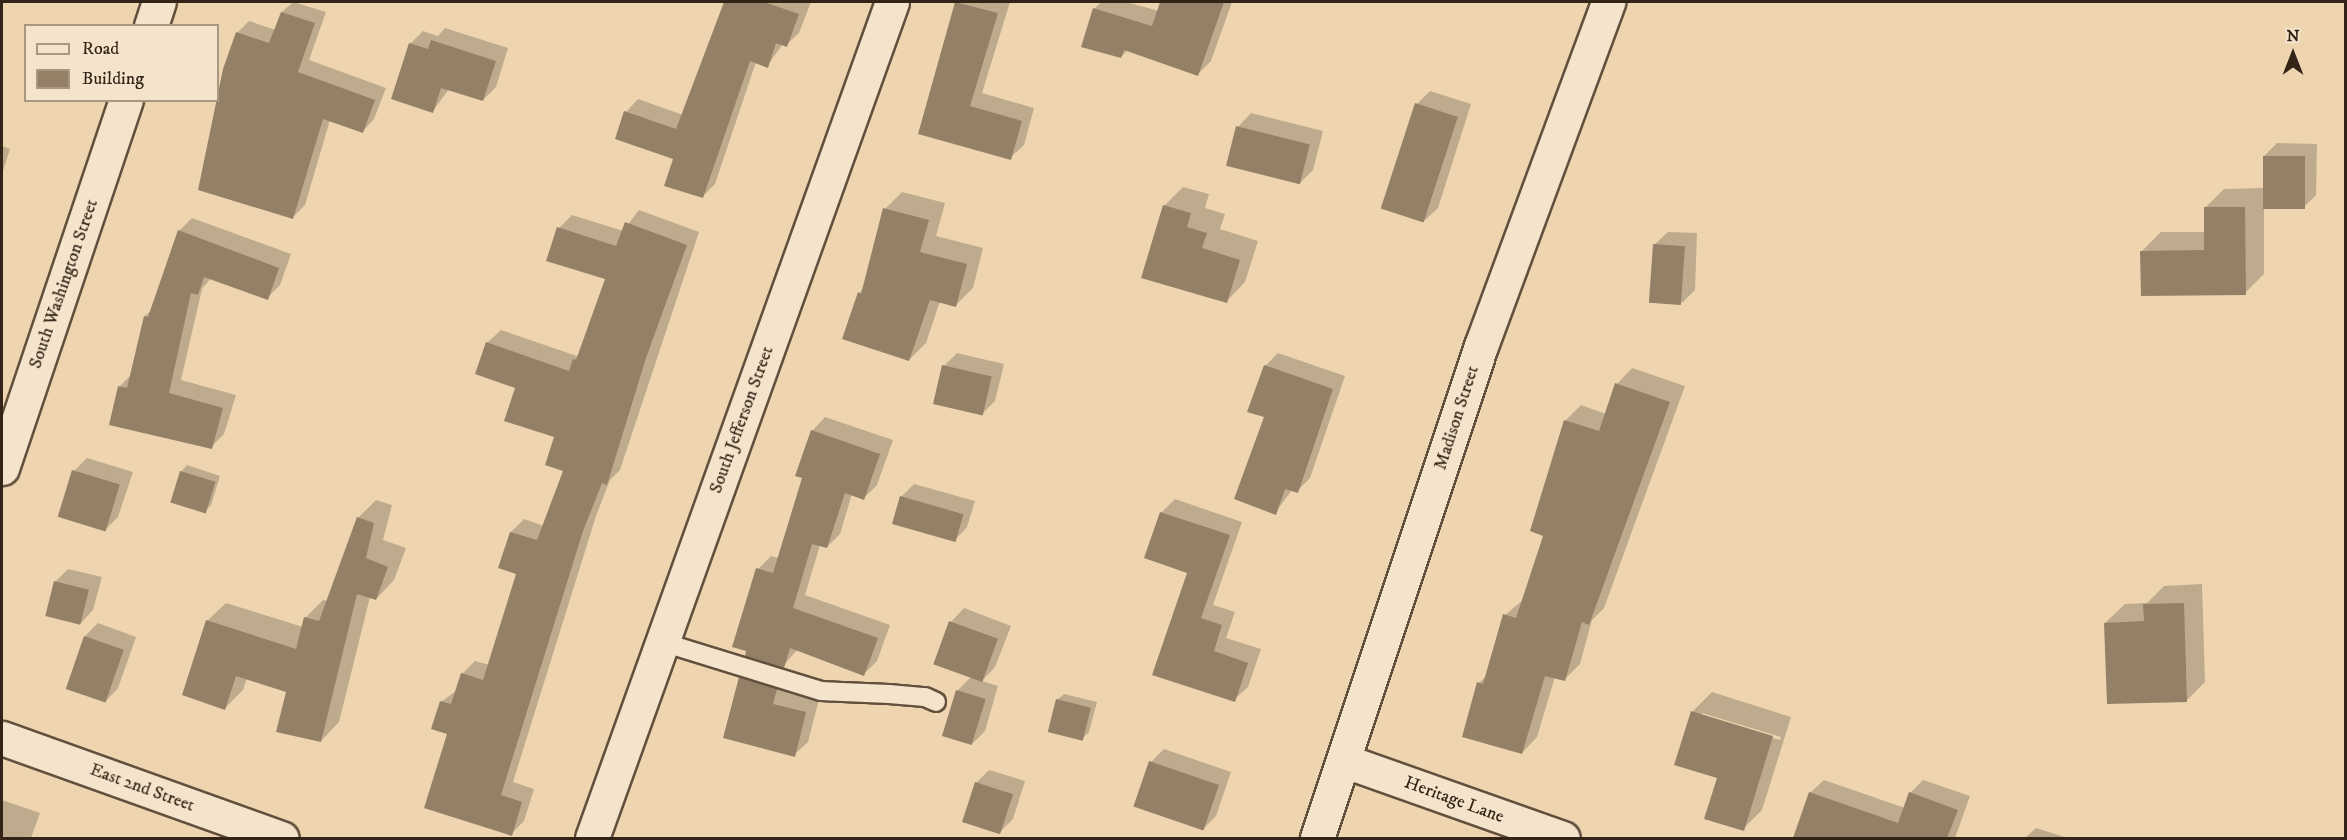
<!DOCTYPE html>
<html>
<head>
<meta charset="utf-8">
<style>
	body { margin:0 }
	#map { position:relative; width:2347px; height:840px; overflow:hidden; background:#eed5af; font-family:"IM FELL DW Pica",serif }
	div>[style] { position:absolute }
	.shadow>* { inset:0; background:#0003 }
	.building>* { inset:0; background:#948067; transform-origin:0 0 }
	.roads { filter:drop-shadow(2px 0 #62503e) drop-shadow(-2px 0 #62503e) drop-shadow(0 2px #62503e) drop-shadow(0 -2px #62503e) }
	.service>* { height:18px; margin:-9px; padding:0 9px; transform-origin:9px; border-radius:9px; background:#f4e4cb }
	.minor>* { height:33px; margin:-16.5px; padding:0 16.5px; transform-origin:16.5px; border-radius:16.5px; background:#f4e4cb }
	span { translate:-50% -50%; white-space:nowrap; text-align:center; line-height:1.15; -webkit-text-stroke:5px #f4e4cb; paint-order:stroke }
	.street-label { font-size:18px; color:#332418 }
	.frame { position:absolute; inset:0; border:3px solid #332418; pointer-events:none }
	.legend { position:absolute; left:24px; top:24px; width:195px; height:78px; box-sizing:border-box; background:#f4e4cb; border:2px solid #a79783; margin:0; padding:8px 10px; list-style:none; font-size:18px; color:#332418 }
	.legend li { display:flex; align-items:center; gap:12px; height:30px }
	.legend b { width:30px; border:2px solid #a79783 }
	.north { position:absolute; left:2263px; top:24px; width:60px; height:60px; -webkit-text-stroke:4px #f4e4cb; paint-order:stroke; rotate:0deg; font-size:16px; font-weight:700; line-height:24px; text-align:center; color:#332418 }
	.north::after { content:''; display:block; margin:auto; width:21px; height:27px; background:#332418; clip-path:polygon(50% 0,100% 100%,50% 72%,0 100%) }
</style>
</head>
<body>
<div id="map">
	<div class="shadow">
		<div style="clip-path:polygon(293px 2px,326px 12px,309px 60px,386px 88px,374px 119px,363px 131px,330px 120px,305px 205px,293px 217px,237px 33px,249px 21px,276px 30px,282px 12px)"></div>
		<div style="clip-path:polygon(726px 2px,811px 2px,799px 33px,786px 45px,783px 44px,767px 66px,756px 62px,715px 184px,703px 196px,674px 158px,626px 112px,638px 99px,683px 115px)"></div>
		<div style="clip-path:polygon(957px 2px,1010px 2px,982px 93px,1034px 108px,1024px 145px,1010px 158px,920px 133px)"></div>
		<div style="clip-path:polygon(1101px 2px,1126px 2px,1159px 11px,1162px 2px,1232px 2px,1211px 61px,1198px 74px,1128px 50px,1121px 57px,1094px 9px)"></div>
		<div style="clip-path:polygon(445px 28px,508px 48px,496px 87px,483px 100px,449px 89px,433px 111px,410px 44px,423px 31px,438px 36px)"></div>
		<div style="clip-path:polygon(1430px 91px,1471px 104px,1438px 208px,1424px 221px,1417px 104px)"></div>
		<div style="clip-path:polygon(1251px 113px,1323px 131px,1313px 170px,1300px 183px,1238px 127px)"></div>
		<div style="clip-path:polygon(2277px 143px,2317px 144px,2316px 195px,2303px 208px,2264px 208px,2264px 274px,2245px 293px,2142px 251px,2161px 232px,2205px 232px,2205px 208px,2224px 189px,2263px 188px,2264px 156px)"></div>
		<div style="clip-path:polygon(2px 146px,10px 149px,2px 174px)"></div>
		<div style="clip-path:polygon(1183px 187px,1209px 194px,1205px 208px,1225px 214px,1220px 229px,1258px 241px,1245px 282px,1226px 302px,1164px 206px)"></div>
		<div style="clip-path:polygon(902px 192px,945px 203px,936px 236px,983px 248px,973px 288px,956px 305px,940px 301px,926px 343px,909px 360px,859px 293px,864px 288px,885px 209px)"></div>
		<div style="clip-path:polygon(639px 210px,699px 232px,620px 470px,610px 480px,596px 516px,513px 782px,534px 789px,524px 821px,511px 834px,449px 733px,441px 702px,457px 690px,462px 674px,475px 661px,490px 665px,518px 573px,511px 532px,524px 519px,544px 526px,565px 470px,555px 436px,516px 387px,477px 374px,488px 342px,501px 330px,577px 356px,580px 353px,607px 278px,559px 228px,572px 215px,623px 231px)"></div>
		<div style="clip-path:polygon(192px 218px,291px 254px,280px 285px,267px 298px,211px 278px,202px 289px,181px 380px,236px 395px,224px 434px,211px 447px,120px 386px,132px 374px,145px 316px,152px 310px,179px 231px)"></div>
		<div style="clip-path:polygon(1668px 232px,1697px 233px,1695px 290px,1682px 303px,1654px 245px)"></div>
		<div style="clip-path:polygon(957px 353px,1004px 364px,995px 401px,982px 414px,944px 366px)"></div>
		<div style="clip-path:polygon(1278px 353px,1345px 376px,1310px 478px,1297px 491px,1292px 490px,1275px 513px,1265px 366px)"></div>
		<div style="clip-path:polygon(1632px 368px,1685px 386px,1604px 608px,1592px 620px,1580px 664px,1564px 680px,1555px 677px,1537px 737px,1522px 753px,1479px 683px,1488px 674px,1505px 615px,1523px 600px,1545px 535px,1532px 530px,1566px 420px,1581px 405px,1606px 414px,1617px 384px)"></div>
		<div style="clip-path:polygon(825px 417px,893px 440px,877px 485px,864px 498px,852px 494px,840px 534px,827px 547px,820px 545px,805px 595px,890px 625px,877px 661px,864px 674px,797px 650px,783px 666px,758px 569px,771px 556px,779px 558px,804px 477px,812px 431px)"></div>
		<div style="clip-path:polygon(87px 458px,133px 472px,118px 517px,105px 530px,74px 471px)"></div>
		<div style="clip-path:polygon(187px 465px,220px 476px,211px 505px,205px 511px,181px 472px)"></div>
		<div style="clip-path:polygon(914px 484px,975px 501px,967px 527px,954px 541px,901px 497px)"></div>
		<div style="clip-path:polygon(1175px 499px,1242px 522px,1213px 605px,1235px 612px,1226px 638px,1261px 649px,1248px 687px,1234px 700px,1154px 674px,1189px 572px,1161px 513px)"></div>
		<div style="clip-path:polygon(376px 500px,392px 505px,383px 540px,406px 548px,394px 580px,376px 599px,370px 597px,339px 722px,321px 741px,287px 691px,247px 678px,243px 690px,225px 708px,207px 621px,226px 603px,303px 627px,305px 618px,323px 600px,328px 601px,358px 518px)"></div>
		<div style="clip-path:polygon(68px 569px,102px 577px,93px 610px,80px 624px,55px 582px)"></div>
		<div style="clip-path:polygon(2202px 584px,2205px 682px,2186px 701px,2105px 623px,2125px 604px,2147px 603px,2164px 586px)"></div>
		<div style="clip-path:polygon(964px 608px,1011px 626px,995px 667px,982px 681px,998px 686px,985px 731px,972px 744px,957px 691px,971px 677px,951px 622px)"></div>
		<div style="clip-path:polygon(98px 623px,136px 637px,118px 688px,105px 702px,67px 688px,85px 636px)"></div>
		<div style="clip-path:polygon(753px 665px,789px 676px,785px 691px,819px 699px,808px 742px,794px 755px,740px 678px)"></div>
		<div style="clip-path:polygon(evenodd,1712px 692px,1791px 717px,1762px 810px,1743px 829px,1693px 711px,1712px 692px,1702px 713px,1781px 737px,1780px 740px,1702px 716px,1702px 713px)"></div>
		<div style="clip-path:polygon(1064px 694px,1097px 702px,1089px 732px,1083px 738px,1057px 700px)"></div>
		<div style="clip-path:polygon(1164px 749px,1231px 772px,1216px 816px,1203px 829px,1151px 762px)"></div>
		<div style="clip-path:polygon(989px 770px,1025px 781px,1013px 819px,1000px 832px,976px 783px)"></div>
		<div style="clip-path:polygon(1824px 780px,1905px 808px,1910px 793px,1923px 780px,1970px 796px,1955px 838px,1795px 837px,1810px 793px)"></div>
		<div style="clip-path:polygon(2px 800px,40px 813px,31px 838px,2px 838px)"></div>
		<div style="clip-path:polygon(2036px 828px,2068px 838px,2025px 838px)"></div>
	</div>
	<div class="building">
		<div style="clip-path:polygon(724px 2px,764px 2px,799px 14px,787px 47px,776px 43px,768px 68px,750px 61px,703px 198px,664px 186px,673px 159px,615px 139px,624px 111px,676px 129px)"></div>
		<div style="clip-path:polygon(955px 2px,998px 13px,970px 106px,1022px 121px,1011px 160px,918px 134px)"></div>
		<div style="clip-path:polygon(1160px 2px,1224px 2px,1198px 76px,1124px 50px,1121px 58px,1081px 47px,1093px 8px,1152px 26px)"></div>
		<div style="clip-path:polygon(281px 12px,315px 23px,298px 72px,375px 100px,363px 133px,323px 119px,293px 219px,198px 190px,223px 69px,236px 32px,269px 43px)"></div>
		<div style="clip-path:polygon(431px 40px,496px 61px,483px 101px,441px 88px,433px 113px,391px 99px,409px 43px,428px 49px)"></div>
		<div style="left:1415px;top:103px;width:45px;height:111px;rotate:18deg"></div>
		<div style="left:1236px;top:126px;width:76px;height:41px;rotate:14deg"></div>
		<div style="left:2263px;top:156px;width:42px;height:53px"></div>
		<div style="clip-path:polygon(1163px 205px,1191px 213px,1187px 227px,1207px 233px,1202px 248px,1240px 260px,1227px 303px,1141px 278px)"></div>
		<div style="clip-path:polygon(2204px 207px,2245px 207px,2246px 295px,2141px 296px,2140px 251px,2204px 250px)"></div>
		<div style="clip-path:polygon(883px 208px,929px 220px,920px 252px,967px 264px,956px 307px,930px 300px,909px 361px,842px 339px,858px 292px,861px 294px)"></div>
		<div style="clip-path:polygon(625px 222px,687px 245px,646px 358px,607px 485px,602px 483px,583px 531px,501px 795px,522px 802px,512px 836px,424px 808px,447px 734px,431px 729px,440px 701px,451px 704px,461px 673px,483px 680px,516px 574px,498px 568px,510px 532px,537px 540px,563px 471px,545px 465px,554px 437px,504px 421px,515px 388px,475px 374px,486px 342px,569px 371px,573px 359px,576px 360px,605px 279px,546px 261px,557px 227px,616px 246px)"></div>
		<div style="clip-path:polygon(178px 230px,279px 268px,268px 300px,204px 277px,198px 295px,191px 293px,169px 393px,223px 408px,212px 449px,109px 425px,118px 386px,127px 388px,144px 316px,148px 317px)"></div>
		<div style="left:1653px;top:244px;width:32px;height:59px;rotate:4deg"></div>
		<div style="left:942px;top:365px;width:51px;height:40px;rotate:13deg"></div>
		<div style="clip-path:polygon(1264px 365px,1333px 389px,1298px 493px,1285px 489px,1276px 515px,1234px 499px,1264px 417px,1247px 412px)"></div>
		<div style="clip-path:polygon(1615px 383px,1670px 402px,1589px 625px,1582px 622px,1565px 681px,1545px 676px,1522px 754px,1462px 737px,1477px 682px,1483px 684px,1503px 614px,1516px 618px,1543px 536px,1530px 531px,1564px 420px,1599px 431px)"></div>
		<div style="clip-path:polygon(811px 430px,880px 454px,864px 500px,845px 493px,827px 548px,812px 544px,793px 608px,878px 638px,864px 676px,790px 648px,784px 668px,745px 656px,746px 651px,732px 647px,756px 568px,773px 573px,802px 478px,795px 476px)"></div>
		<div style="left:72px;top:470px;width:50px;height:49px;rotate:17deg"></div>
		<div style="left:180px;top:471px;width:37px;height:33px;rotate:17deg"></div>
		<div style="left:900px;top:496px;width:66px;height:29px;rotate:16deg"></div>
		<div style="clip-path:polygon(1160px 512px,1230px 535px,1201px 618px,1222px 625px,1214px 651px,1248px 663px,1235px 702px,1152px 675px,1187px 573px,1144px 558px)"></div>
		<div style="clip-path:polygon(357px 517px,374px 523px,366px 558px,388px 567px,376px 600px,357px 594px,321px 742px,276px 732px,286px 692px,236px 676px,225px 710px,182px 695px,206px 620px,296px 649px,304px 617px,319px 621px)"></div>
		<div style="left:54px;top:581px;width:36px;height:36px;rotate:14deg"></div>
		<div style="clip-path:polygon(2184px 603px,2187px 702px,2107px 704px,2104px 623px,2144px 621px,2143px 604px)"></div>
		<div style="left:949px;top:621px;width:52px;height:46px;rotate:20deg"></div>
		<div style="left:84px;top:636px;width:42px;height:56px;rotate:19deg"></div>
		<div style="clip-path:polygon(739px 677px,777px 689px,773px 704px,806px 712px,795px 757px,723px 738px)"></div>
		<div style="left:956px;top:690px;width:31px;height:48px;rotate:17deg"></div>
		<div style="left:1056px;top:699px;width:36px;height:34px;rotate:14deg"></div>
		<div style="clip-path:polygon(1691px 711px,1773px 736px,1744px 831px,1704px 819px,1717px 778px,1674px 765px)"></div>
		<div style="left:1149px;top:761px;width:74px;height:48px;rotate:19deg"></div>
		<div style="left:975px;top:782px;width:40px;height:42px;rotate:18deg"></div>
		<div style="clip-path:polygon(1809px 792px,1898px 823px,1909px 792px,1958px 810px,1947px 838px,1793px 838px)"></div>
	</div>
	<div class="roads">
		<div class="service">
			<div style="left:662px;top:642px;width:166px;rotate:17.1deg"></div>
			<div style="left:821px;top:691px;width:68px;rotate:2.5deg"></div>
			<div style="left:889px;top:694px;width:36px;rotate:5deg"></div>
			<div style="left:925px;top:697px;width:12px;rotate:24deg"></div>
		</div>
		<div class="minor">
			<div style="left:151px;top:26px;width:25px;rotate:-72deg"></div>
			<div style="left:2px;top:468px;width:388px;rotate:-71.4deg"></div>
			<div style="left:2px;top:738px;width:297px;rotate:19.7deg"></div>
			<div style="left:1345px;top:761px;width:231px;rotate:19.5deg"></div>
			<div style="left:592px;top:838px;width:888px;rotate:-70.26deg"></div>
			<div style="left:1317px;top:838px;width:519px;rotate:-71.57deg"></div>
			<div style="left:1481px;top:346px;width:367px;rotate:-69.7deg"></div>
		</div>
	</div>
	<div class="street-label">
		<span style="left:64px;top:284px;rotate:-71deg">South Washington Street</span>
		<span style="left:1457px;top:418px;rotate:-72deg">Madison Street</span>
		<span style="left:742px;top:420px;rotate:-70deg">South Jefferson Street</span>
		<span style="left:142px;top:788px;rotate:20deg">East 2nd Street</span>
		<span style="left:1454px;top:800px;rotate:20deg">Heritage Lane</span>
	</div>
	<div class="frame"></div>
	<ul class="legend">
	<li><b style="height:8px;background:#f4e4cb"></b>Road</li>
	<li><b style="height:16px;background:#948067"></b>Building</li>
	</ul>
	<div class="north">N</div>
</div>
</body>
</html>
